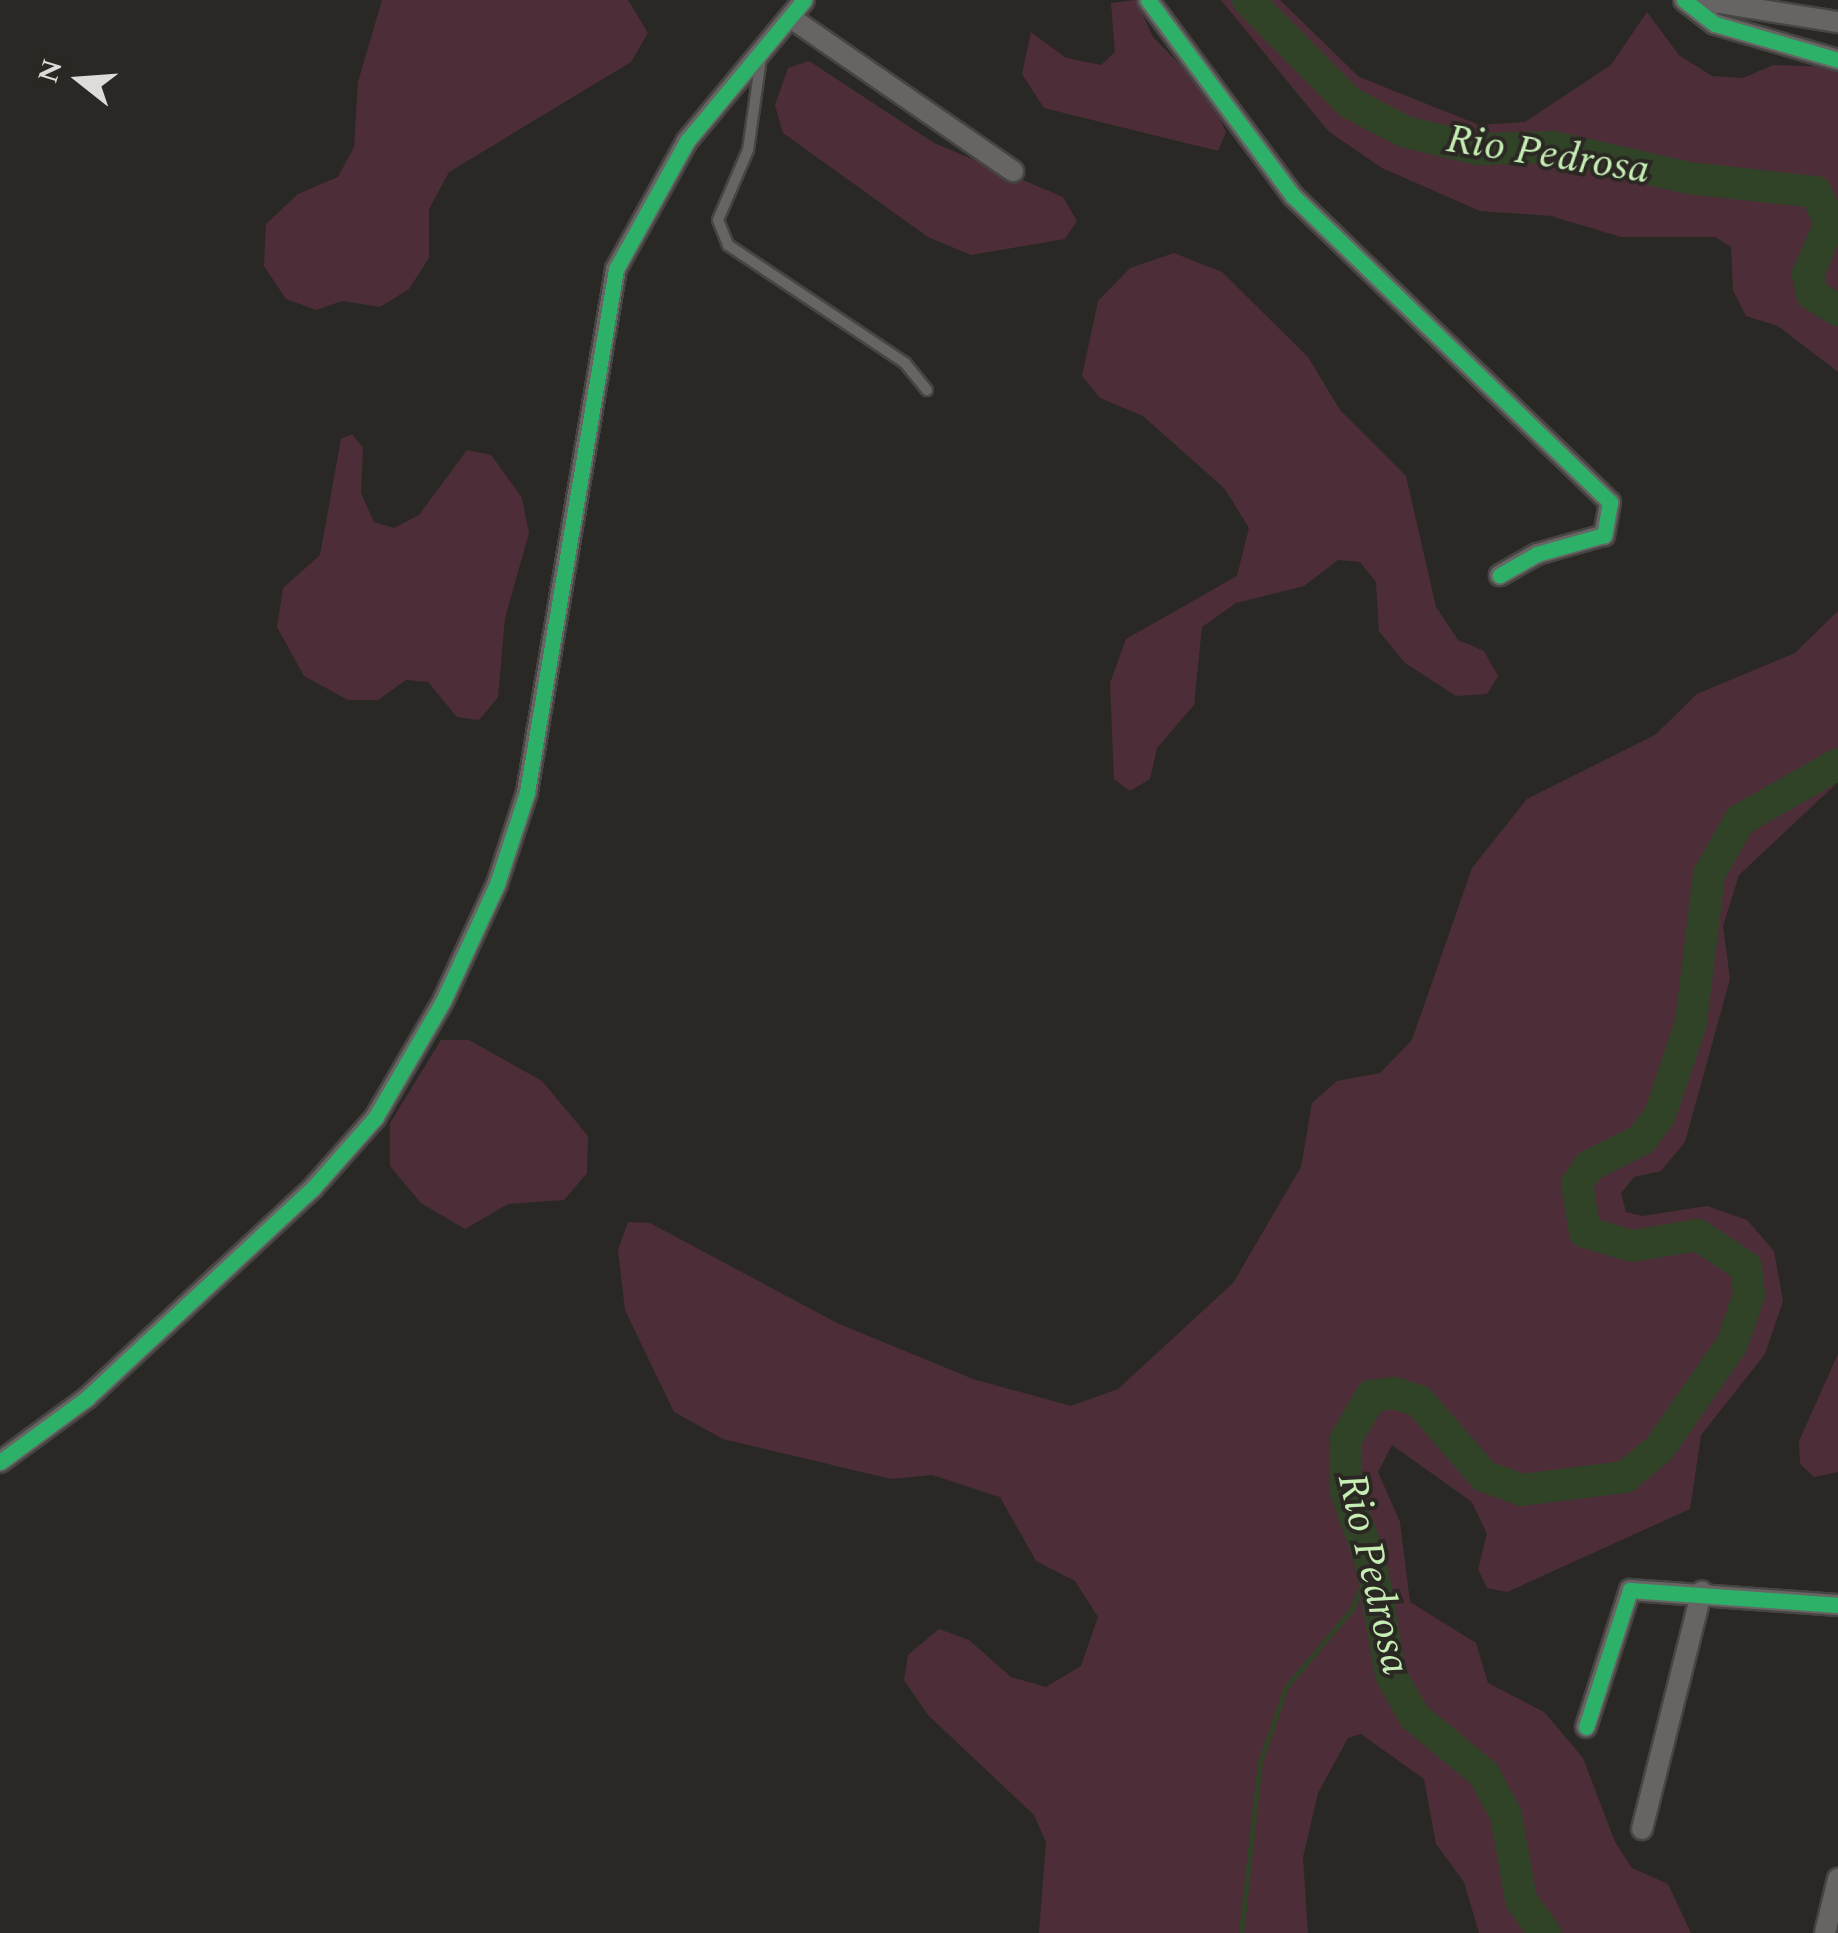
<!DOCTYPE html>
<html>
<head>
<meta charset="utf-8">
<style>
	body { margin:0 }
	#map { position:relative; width:1838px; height:1933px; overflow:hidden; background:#2a2825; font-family:Spectral,serif }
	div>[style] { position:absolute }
	.green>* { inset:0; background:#4d2e38 }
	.stream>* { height:5px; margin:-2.5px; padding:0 2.5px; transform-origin:2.5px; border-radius:2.5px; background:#304327 }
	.river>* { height:32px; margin:-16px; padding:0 16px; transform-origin:16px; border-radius:16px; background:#304327 }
	.roads { filter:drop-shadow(2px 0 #474543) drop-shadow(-2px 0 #474543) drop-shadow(0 2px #474543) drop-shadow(0 -2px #474543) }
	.lane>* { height:10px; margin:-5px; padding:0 5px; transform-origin:5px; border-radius:5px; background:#666564 }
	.street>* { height:20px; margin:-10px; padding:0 10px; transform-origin:10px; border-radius:10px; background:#666564 }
	.cycleway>* { height:15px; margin:-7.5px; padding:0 7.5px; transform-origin:7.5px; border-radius:7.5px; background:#2db169 }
	span { translate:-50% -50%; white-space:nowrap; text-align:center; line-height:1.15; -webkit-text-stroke:8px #2b2824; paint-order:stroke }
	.water-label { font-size:42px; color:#c5edb4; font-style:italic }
	.north { position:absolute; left:30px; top:30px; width:100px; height:100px; -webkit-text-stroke:8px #2b2824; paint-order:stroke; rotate:287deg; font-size:28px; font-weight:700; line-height:40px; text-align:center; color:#dedcda }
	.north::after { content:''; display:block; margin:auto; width:35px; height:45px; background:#dedcda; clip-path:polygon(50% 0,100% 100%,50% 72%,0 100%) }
</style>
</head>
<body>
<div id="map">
	<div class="green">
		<div style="clip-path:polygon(382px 0,628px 0,648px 33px,631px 62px,449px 172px,429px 209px,429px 258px,409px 289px,380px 307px,342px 301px,316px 310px,286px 299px,264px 266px,266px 224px,298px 194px,338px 177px,354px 147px,358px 82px)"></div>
		<div style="clip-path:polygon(1136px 0,1153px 37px,1209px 94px,1226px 132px,1218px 151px,1044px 108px,1022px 74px,1031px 32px,1066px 58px,1101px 65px,1115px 52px,1111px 3px)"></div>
		<div style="clip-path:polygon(1221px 0,1280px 0,1359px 77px,1479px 125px,1525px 122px,1611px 65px,1647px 12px,1679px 55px,1712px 76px,1743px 78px,1773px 65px,1838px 67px,1838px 372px,1778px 326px,1746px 316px,1733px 290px,1731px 247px,1715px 237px,1621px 237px,1551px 216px,1480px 211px,1382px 168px,1328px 131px)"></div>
		<div style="clip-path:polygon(809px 61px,934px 143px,1063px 197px,1077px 221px,1065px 239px,971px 255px,928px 237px,783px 133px,775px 105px,788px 68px)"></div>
		<div style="clip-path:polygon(1174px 253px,1222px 272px,1308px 357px,1340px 410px,1406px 476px,1436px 607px,1458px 640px,1484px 651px,1498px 676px,1487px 694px,1456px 696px,1405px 663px,1379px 631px,1376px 582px,1360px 562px,1338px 560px,1304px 586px,1236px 603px,1202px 627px,1194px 705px,1157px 748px,1150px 779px,1130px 791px,1114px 779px,1110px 683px,1126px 639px,1237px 576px,1249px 528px,1225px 489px,1143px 416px,1100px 398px,1082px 376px,1098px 301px,1130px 268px)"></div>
		<div style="clip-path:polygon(352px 434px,363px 448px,361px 493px,374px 522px,394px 528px,419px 515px,467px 450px,491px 455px,522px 498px,529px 533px,505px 618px,498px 697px,479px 720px,457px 717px,428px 682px,406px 680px,378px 700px,348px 700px,304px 676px,277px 627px,283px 588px,320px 555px,341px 439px)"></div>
		<div style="clip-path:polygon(1838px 611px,1838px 782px,1739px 875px,1723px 926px,1730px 979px,1685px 1142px,1661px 1171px,1634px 1177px,1621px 1193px,1626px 1212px,1642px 1216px,1707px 1206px,1747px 1220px,1774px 1251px,1783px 1301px,1765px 1354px,1701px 1435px,1690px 1509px,1507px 1592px,1487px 1588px,1478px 1569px,1487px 1534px,1472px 1502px,1392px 1445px,1378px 1472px,1400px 1522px,1410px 1602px,1476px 1643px,1488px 1683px,1544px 1712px,1583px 1758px,1615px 1842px,1632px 1868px,1668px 1884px,1691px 1933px,1479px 1933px,1464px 1882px,1436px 1844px,1424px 1779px,1361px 1734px,1348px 1738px,1318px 1793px,1303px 1857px,1308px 1933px,1039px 1933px,1046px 1842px,1034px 1815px,928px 1715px,904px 1680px,908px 1655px,939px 1629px,969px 1640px,1011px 1677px,1046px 1687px,1081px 1666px,1098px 1617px,1075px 1581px,1036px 1561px,1000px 1497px,932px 1475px,891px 1479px,723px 1439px,674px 1412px,625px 1310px,618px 1250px,628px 1222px,650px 1223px,837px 1323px,973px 1379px,1071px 1406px,1118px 1389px,1233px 1283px,1301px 1167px,1312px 1103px,1337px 1081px,1380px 1073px,1412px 1040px,1472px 868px,1527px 799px,1655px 735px,1697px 694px,1795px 653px)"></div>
		<div style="clip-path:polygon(441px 1040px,469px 1040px,542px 1081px,588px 1136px,587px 1173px,564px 1200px,508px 1204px,465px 1229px,421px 1203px,390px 1166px,390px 1123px)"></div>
		<div style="clip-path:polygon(1838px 1354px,1838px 1472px,1814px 1477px,1800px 1464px,1799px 1441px)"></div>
	</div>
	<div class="stream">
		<div style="left:1241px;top:1933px;width:172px;rotate:-83.7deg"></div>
		<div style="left:1260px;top:1762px;width:79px;rotate:-70.9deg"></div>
		<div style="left:1286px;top:1687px;width:102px;rotate:-49.8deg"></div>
		<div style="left:1352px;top:1609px;width:50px;rotate:-67.6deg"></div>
	</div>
	<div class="river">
		<div style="left:1248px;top:0;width:145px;rotate:45.3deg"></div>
		<div style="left:1350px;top:103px;width:63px;rotate:27.4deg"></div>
		<div style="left:1406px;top:132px;width:73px;rotate:13.5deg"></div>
		<div style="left:1477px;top:149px;width:77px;rotate:-1.5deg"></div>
		<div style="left:1554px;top:147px;width:139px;rotate:12.9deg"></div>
		<div style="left:1689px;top:178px;width:128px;rotate:6.3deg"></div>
		<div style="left:1816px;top:192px;width:34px;rotate:66deg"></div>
		<div style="left:1830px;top:223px;width:56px;rotate:113.3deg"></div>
		<div style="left:1808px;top:274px;width:20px;rotate:79deg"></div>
		<div style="left:1812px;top:294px;width:31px;rotate:32deg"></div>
		<div style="left:1545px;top:1933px;width:41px;rotate:-126deg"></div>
		<div style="left:1521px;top:1900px;width:86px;rotate:-100deg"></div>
		<div style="left:1506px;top:1815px;width:47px;rotate:-118.2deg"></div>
		<div style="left:1484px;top:1774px;width:91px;rotate:-140.4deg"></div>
		<div style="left:1414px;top:1716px;width:47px;rotate:-119.3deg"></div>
		<div style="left:1391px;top:1675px;width:114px;rotate:-100.1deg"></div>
		<div style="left:1371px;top:1563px;width:79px;rotate:-109.1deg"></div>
		<div style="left:1345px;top:1488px;width:49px;rotate:-88.8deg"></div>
		<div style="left:1346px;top:1439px;width:50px;rotate:-59.8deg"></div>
		<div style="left:1371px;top:1396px;width:23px;rotate:-7deg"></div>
		<div style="left:1394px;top:1393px;width:26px;rotate:18deg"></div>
		<div style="left:1419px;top:1401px;width:99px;rotate:49.1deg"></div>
		<div style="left:1484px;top:1476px;width:40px;rotate:20.2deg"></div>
		<div style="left:1522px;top:1490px;width:104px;rotate:-7.2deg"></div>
		<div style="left:1625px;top:1477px;width:44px;rotate:-39.5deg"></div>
		<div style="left:1659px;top:1449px;width:128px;rotate:-55.2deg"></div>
		<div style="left:1732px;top:1344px;width:52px;rotate:-70.9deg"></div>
		<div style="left:1749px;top:1295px;width:28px;rotate:-96deg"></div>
		<div style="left:1746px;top:1267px;width:58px;rotate:-146.3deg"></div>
		<div style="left:1698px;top:1235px;width:67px;rotate:170.5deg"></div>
		<div style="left:1632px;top:1246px;width:49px;rotate:-163.4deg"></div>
		<div style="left:1585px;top:1232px;width:49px;rotate:-99.5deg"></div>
		<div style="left:1577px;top:1184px;width:22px;rotate:-56deg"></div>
		<div style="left:1589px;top:1166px;width:58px;rotate:-26.6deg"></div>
		<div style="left:1641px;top:1140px;width:31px;rotate:-53deg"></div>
		<div style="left:1660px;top:1115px;width:97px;rotate:-71.4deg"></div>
		<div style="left:1691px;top:1023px;width:150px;rotate:-83.1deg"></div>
		<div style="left:1709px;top:874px;width:62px;rotate:-60.1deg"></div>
		<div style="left:1740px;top:820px;width:113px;rotate:-29.7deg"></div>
	</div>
	<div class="roads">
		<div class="lane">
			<div style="left:761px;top:58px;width:93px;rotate:98deg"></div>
			<div style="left:748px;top:150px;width:76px;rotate:113.2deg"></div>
			<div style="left:718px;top:220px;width:27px;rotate:68deg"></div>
			<div style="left:728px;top:245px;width:213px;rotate:33.7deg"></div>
			<div style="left:905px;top:363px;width:35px;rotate:51deg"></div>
		</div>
		<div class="street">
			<div style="left:1148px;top:0;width:244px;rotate:53.5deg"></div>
			<div style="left:1293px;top:196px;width:441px;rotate:44deg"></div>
			<div style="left:1610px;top:502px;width:34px;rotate:100deg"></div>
			<div style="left:1604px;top:535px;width:70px;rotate:164.2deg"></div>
			<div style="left:1537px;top:554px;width:43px;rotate:150.4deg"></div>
			<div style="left:1684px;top:0;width:39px;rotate:38deg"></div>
			<div style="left:1715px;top:24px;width:128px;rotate:16.3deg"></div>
			<div style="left:1700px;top:0;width:140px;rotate:9.1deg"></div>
			<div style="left:791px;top:18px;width:270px;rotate:34.6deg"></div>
			<div style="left:0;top:1462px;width:108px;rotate:-36.3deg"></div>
			<div style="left:87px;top:1398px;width:309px;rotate:-42.9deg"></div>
			<div style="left:313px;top:1188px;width:94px;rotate:-48.5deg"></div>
			<div style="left:375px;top:1118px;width:135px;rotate:-59.8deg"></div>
			<div style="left:443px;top:1001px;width:129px;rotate:-65.2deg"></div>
			<div style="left:497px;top:884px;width:97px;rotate:-71.9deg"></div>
			<div style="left:527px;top:792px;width:531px;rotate:-80.34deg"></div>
			<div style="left:616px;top:269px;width:146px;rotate:-61deg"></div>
			<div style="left:687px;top:141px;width:183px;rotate:-50.3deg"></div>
			<div style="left:1586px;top:1727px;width:144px;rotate:-72.2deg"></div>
			<div style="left:1630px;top:1590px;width:209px;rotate:4.1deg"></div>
			<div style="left:1642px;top:1829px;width:245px;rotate:-75.9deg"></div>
			<div style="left:1825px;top:1933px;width:56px;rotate:-76.5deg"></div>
		</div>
	</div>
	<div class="cycleway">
		<div style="left:1148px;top:0;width:244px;rotate:53.5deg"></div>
		<div style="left:1293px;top:196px;width:441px;rotate:44deg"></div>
		<div style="left:1610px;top:502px;width:34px;rotate:100deg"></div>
		<div style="left:1604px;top:535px;width:70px;rotate:164.2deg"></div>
		<div style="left:1537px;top:554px;width:43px;rotate:150.4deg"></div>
		<div style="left:1684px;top:0;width:39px;rotate:38deg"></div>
		<div style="left:1715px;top:24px;width:128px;rotate:16.3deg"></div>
		<div style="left:0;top:1462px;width:108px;rotate:-36.3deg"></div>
		<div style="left:87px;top:1398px;width:309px;rotate:-42.9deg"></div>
		<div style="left:313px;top:1188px;width:94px;rotate:-48.5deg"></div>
		<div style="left:375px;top:1118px;width:135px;rotate:-59.8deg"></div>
		<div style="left:443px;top:1001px;width:129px;rotate:-65.2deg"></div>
		<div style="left:497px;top:884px;width:97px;rotate:-71.9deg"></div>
		<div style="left:527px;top:792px;width:531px;rotate:-80.34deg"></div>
		<div style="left:616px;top:269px;width:146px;rotate:-61deg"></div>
		<div style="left:687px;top:141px;width:183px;rotate:-50.3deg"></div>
		<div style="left:1586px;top:1727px;width:144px;rotate:-72.2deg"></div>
		<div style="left:1630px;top:1590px;width:209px;rotate:4.1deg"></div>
	</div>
	<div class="water-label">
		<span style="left:1548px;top:155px;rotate:9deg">Rio Pedrosa</span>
		<span style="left:1373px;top:1574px;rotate:77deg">Rio Pedrosa</span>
	</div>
	<div class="north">N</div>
</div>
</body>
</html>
